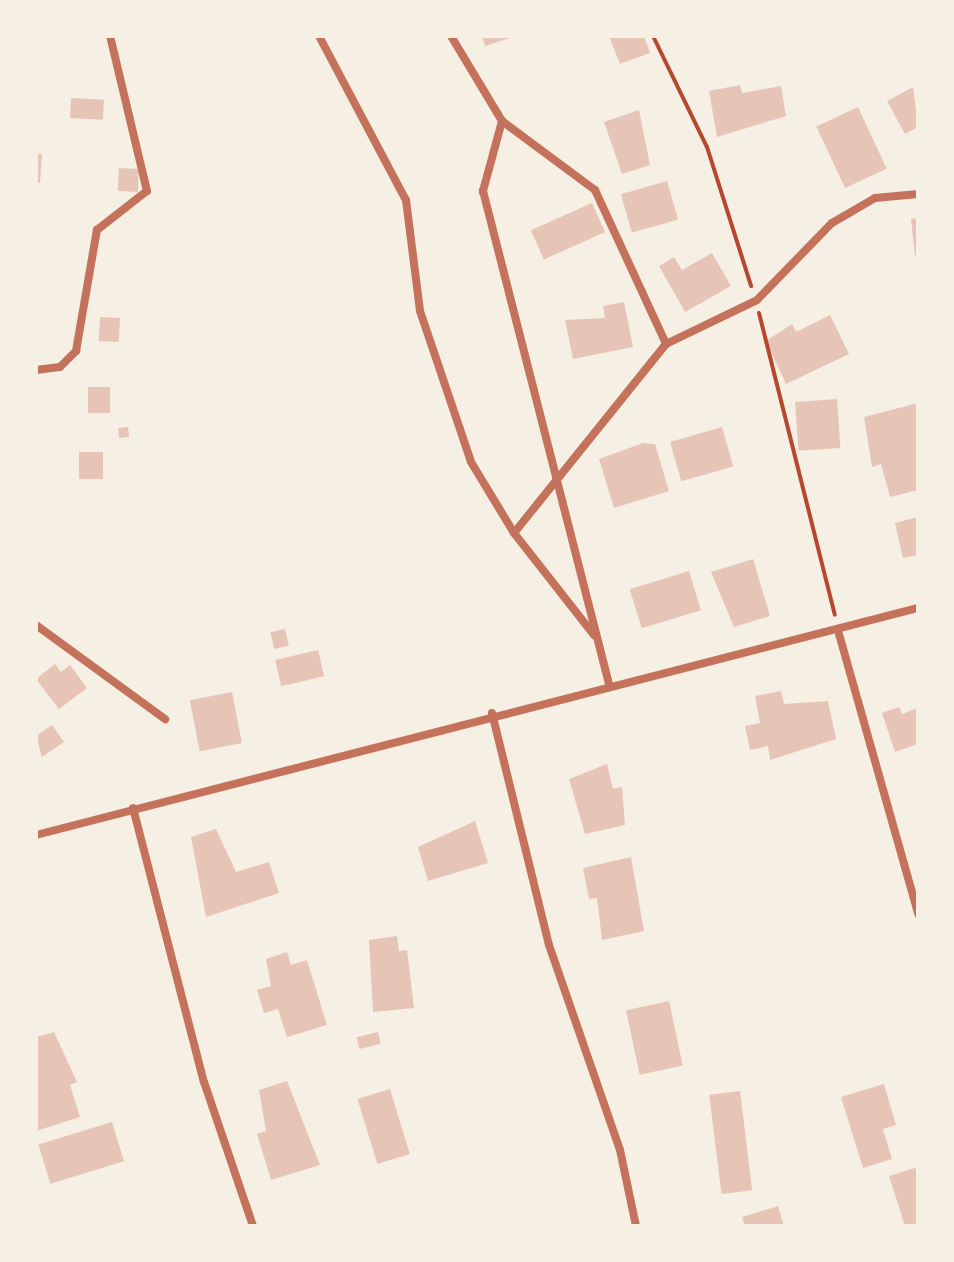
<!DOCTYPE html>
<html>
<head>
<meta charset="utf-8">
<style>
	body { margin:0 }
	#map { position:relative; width:954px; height:1262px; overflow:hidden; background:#f6efe4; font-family:Cabin,sans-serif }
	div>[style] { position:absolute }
	.building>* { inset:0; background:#e6c5b7; transform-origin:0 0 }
	.path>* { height:4px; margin:-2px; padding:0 2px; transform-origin:2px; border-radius:2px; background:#b5482f }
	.minor>* { height:8px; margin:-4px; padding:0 4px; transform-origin:4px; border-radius:4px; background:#c5725c }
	span { translate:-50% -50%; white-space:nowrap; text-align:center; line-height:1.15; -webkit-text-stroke:6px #f6efe4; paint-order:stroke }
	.frame { position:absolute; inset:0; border:38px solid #f6efe4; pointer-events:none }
</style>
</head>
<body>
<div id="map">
	<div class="building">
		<div style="clip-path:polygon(482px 36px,512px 36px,512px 37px,485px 46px)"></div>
		<div style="clip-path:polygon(609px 36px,644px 36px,650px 53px,620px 64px)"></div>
		<div style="clip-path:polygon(740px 85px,742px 93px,781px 86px,786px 116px,717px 137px,709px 91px)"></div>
		<div style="clip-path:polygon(913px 87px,918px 127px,905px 134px,887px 101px)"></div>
		<div style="left:71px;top:98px;width:33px;height:20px;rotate:3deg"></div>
		<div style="left:858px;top:107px;width:68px;height:46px;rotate:65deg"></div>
		<div style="clip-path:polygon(639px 110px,650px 165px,622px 174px,604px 122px)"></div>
		<div style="clip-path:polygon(36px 154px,42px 154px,40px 183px,36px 183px)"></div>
		<div style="left:119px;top:168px;width:20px;height:23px;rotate:3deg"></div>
		<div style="left:667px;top:181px;width:40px;height:48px;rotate:74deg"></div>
		<div style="left:592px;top:203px;width:32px;height:67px;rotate:66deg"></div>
		<div style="clip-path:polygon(918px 218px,918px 255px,915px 256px,911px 219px)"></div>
		<div style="clip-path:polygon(712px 253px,731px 286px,685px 312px,659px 266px,674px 257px,682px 270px)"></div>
		<div style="clip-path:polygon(624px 302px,633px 347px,573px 359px,565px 320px,605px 318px,603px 306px)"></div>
		<div style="clip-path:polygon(830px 315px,849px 354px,786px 384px,766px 341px,792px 324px,796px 332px)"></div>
		<div style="left:100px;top:317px;width:20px;height:24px;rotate:3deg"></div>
		<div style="left:88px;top:387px;width:22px;height:26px"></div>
		<div style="left:837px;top:399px;width:49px;height:42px;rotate:86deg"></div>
		<div style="clip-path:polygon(918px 403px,918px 490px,890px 497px,881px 464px,872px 467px,864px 417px)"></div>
		<div style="left:128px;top:427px;width:10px;height:10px;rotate:84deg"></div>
		<div style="left:722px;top:427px;width:41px;height:54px;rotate:74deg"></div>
		<div style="clip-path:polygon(643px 443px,655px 444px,669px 491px,614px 508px,599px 459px)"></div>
		<div style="left:103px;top:452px;width:27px;height:24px;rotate:90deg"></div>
		<div style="clip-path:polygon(918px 517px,918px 555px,903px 558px,895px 523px)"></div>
		<div style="clip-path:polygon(753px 559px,770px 616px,734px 627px,711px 572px)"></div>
		<div style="left:689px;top:571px;width:41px;height:62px;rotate:73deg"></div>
		<div style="left:285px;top:629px;width:17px;height:15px;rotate:77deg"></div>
		<div style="left:318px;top:650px;width:27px;height:44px;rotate:77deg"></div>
		<div style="clip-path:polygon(55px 664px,61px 672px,70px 665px,87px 688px,59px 709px,36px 679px)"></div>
		<div style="clip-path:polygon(781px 691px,784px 704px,828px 701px,836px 739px,770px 760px,768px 746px,750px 750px,745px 726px,760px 723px,755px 696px)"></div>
		<div style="left:232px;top:692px;width:52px;height:43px;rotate:79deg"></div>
		<div style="clip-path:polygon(899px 707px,902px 714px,918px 708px,918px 744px,895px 752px,882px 713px)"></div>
		<div style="clip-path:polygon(52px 725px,64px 742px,42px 757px,36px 736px)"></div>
		<div style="clip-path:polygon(607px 764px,613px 789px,622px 787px,625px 825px,585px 834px,569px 779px)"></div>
		<div style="clip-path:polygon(475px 821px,488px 863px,428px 881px,418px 847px)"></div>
		<div style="clip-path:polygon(216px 829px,236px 872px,269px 862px,279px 893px,206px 917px,191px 837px)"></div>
		<div style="clip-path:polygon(631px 857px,644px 931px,602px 940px,597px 898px,589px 899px,583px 868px)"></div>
		<div style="clip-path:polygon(397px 936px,399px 951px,407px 950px,414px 1008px,373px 1012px,369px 940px)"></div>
		<div style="clip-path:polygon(287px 952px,291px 965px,307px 960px,327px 1025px,287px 1037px,278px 1009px,264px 1013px,257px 990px,271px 986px,266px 959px)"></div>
		<div style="left:669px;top:1001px;width:66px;height:44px;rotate:78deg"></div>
		<div style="clip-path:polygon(54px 1032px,77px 1082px,70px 1085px,80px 1117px,36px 1131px,36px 1037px)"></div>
		<div style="left:378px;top:1032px;width:12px;height:22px;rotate:76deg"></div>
		<div style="clip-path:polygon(287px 1081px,320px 1165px,271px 1180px,257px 1134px,266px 1131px,259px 1090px)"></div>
		<div style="clip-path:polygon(884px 1084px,896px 1125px,883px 1129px,892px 1159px,863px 1168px,841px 1097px)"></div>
		<div style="left:390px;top:1089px;width:68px;height:34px;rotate:73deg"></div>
		<div style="left:740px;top:1091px;width:100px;height:31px;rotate:83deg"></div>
		<div style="left:112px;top:1122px;width:41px;height:77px;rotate:73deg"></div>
		<div style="clip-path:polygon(918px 1167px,918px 1226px,905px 1226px,889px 1176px)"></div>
		<div style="clip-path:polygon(778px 1206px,784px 1226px,745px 1226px,742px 1217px)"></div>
	</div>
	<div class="path">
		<div style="left:653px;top:36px;width:123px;rotate:64.1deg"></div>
		<div style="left:707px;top:147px;width:146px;rotate:72.4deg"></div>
		<div style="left:759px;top:313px;width:311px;rotate:75.9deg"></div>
	</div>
	<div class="minor">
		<div style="left:319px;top:36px;width:186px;rotate:62.1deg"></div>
		<div style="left:406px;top:200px;width:112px;rotate:82.8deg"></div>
		<div style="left:420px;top:311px;width:159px;rotate:71.3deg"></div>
		<div style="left:471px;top:462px;width:83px;rotate:58.8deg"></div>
		<div style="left:514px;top:533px;width:130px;rotate:51.9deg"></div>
		<div style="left:451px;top:36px;width:99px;rotate:59deg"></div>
		<div style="left:502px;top:121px;width:73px;rotate:105.2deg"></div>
		<div style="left:483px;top:191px;width:509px;rotate:75.66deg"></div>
		<div style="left:502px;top:121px;width:116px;rotate:36.6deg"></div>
		<div style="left:595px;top:190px;width:170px;rotate:65.2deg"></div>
		<div style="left:36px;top:370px;width:24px;rotate:-7deg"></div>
		<div style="left:60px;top:367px;width:23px;rotate:-45deg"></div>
		<div style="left:76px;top:351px;width:123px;rotate:-80.2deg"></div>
		<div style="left:97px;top:230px;width:63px;rotate:-38deg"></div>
		<div style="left:147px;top:191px;width:159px;rotate:-103.4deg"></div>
		<div style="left:514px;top:533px;width:243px;rotate:-51.2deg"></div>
		<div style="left:666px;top:344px;width:101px;rotate:-25.8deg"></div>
		<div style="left:757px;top:300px;width:107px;rotate:-45.8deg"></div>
		<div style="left:832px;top:223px;width:50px;rotate:-30.2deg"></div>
		<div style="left:875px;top:198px;width:43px;rotate:-5.3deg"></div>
		<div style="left:36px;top:625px;width:160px;rotate:36.1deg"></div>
		<div style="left:839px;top:634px;width:291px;rotate:74.2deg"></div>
		<div style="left:492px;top:713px;width:239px;rotate:76.2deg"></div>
		<div style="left:549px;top:945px;width:217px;rotate:70.9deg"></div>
		<div style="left:620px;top:1150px;width:78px;rotate:78.1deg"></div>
		<div style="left:133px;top:808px;width:283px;rotate:75.5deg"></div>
		<div style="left:204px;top:1082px;width:152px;rotate:71.2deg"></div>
		<div style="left:36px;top:835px;width:911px;rotate:-14.43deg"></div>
	</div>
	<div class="frame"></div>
</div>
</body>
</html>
